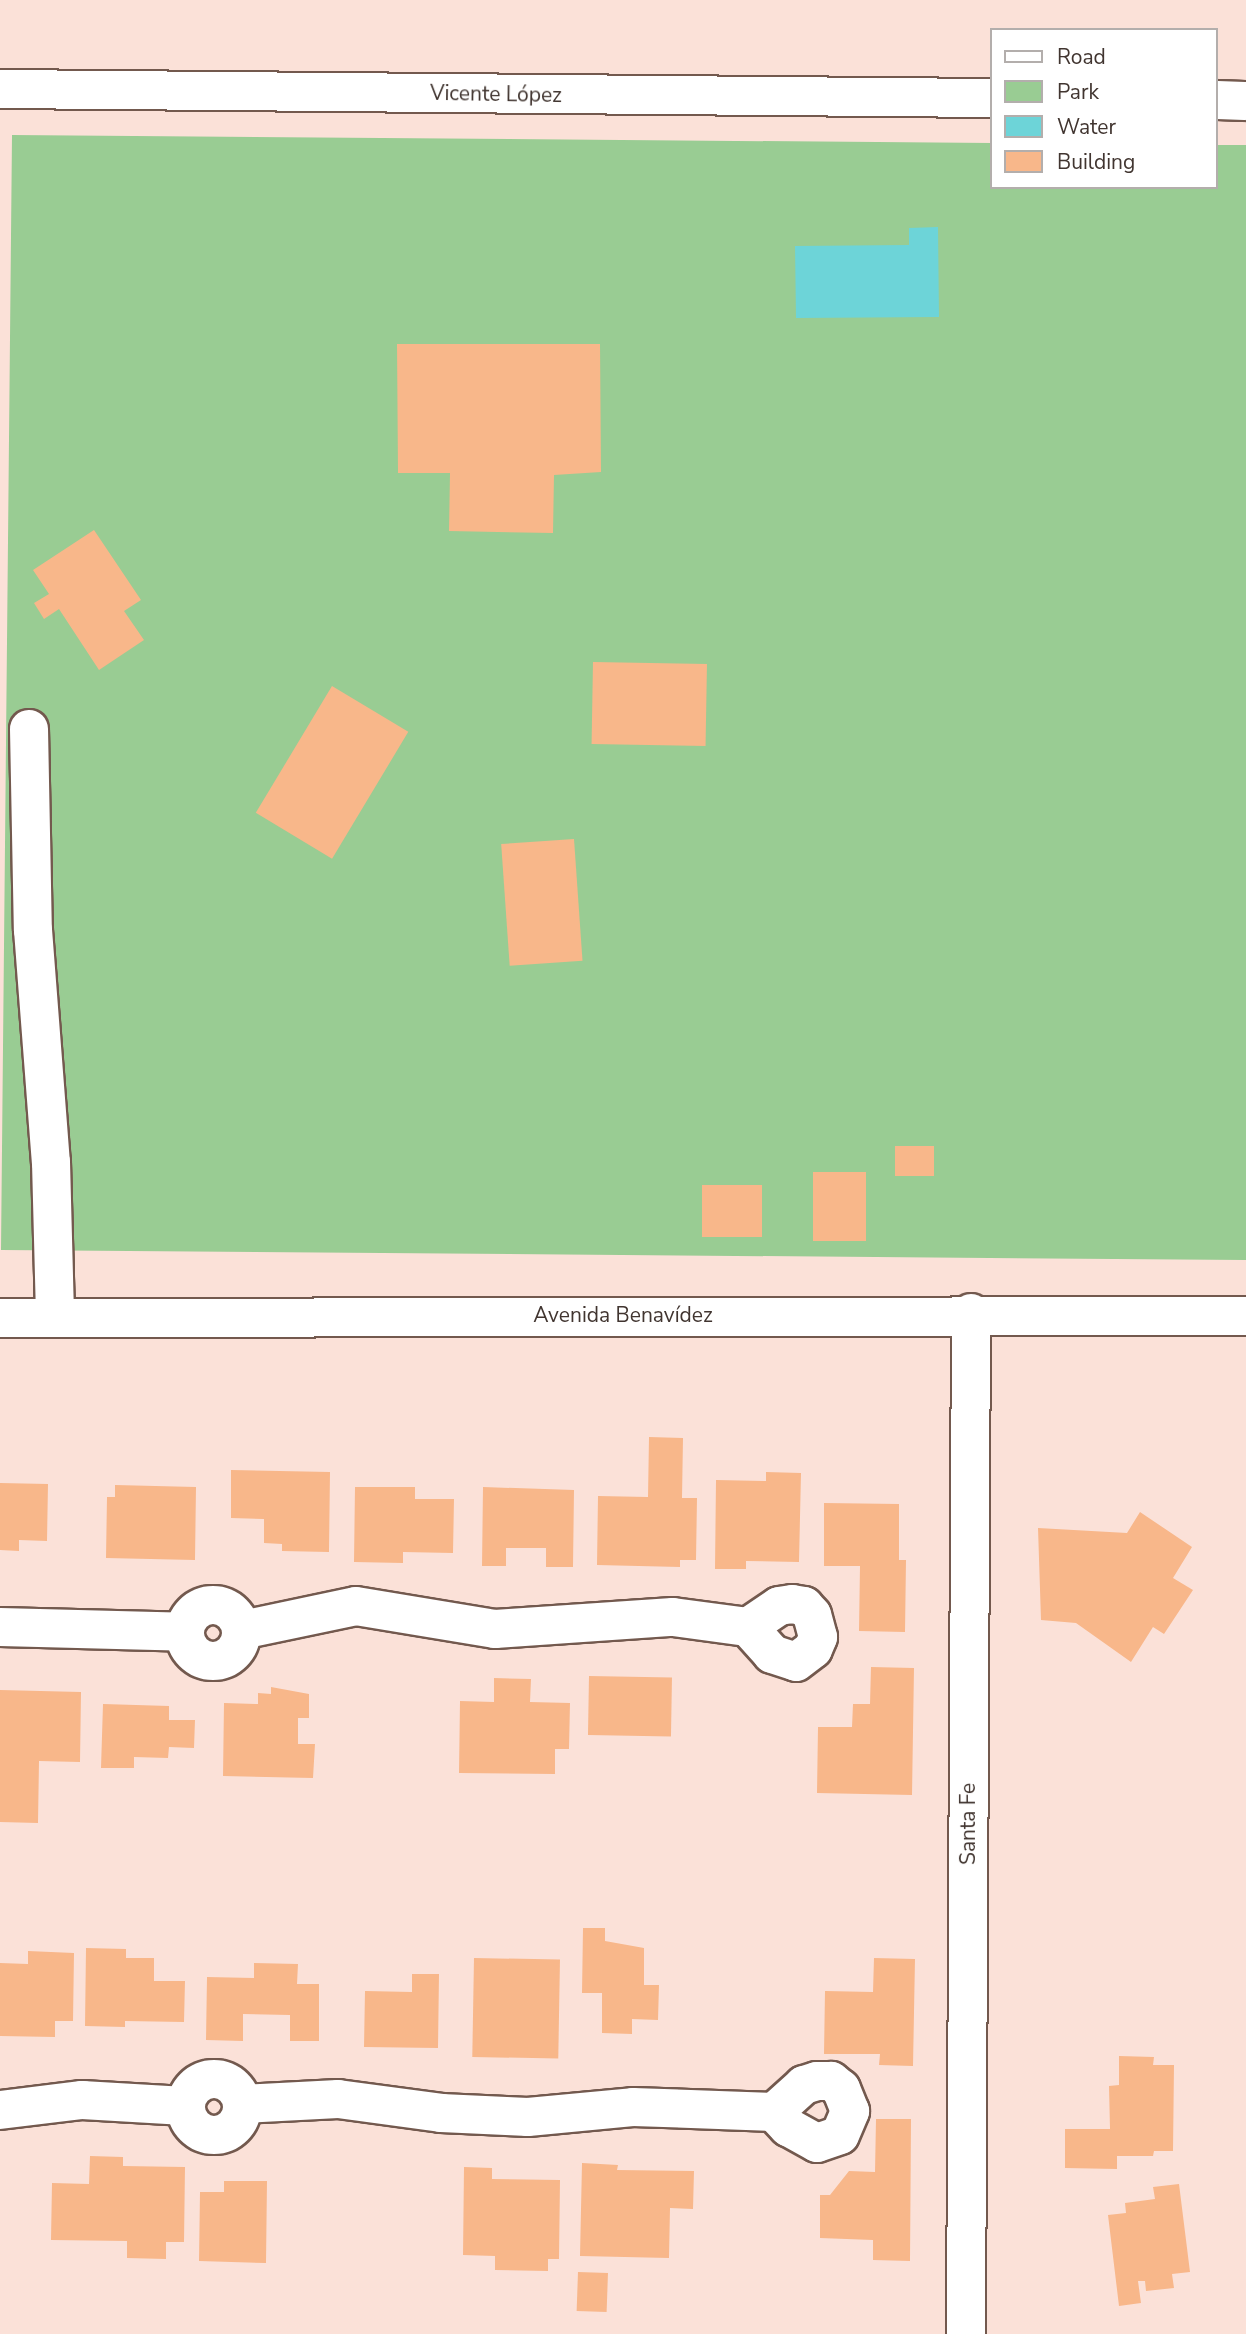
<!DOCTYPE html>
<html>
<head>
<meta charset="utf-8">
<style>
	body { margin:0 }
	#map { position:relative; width:1246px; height:2334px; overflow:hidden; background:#fbe1d8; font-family:"Nunito Sans",sans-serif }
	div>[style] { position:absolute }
	.green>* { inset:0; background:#99cc93 }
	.water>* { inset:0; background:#6dd4d8 }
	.building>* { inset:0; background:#f8b78a; transform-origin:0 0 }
	.roads { filter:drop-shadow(2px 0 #73594e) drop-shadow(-2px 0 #73594e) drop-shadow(0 2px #73594e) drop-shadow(0 -2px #73594e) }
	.street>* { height:38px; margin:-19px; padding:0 19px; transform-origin:19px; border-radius:19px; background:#fff }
	.street>.ring { margin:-19px; padding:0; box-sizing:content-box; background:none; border:38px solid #fff; border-radius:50% }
	.secondary>* { height:38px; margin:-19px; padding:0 19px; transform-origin:19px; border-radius:19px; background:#fff }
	span { translate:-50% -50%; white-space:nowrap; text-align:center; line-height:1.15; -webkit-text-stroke:5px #fff; paint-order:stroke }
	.street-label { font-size:21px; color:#413530 }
	.legend { position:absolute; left:990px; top:28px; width:228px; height:161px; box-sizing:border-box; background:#fff; border:2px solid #b3aeac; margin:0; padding:9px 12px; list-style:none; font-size:21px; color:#413530 }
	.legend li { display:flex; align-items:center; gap:14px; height:35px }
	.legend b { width:35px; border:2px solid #b3aeac }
</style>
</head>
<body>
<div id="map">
	<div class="green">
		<div style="clip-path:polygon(12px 135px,992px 143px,992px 187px,1216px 187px,1216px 145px,1246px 145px,1246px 1260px,1px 1250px)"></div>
	</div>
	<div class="water">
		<div style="clip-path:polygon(938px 227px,939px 317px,796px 318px,795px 246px,909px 245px,909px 228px)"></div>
	</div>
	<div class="building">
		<div style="clip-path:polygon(397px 344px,600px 344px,601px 472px,554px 475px,553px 533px,449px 531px,450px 473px,398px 473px)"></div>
		<div style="clip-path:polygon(94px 530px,141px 600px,124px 611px,144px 640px,99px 670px,59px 609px,44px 619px,34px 603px,49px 594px,33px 570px)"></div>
		<div style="left:593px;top:662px;width:114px;height:82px;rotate:1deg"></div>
		<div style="left:332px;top:686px;width:89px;height:148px;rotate:31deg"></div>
		<div style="left:574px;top:839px;width:122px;height:73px;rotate:86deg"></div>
		<div style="left:895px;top:1146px;width:39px;height:30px"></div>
		<div style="left:813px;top:1172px;width:53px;height:69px"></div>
		<div style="left:702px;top:1185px;width:60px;height:52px"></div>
		<div style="clip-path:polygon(649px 1437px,683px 1438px,682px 1498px,697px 1498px,696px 1560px,680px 1560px,680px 1567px,597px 1565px,598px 1496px,648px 1497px)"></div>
		<div style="clip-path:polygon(231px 1470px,330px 1472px,329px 1552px,282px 1551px,282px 1544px,264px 1543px,264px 1519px,231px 1518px)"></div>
		<div style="clip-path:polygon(766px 1472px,801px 1473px,799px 1562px,746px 1561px,746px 1569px,715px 1569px,716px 1480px,766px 1481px)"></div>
		<div style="clip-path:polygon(0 1483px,48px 1484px,47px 1541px,19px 1540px,19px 1551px,0 1550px)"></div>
		<div style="clip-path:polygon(115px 1485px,196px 1487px,195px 1560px,106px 1558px,107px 1497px,115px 1497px)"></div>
		<div style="clip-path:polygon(355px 1487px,415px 1487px,415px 1499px,454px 1499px,453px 1553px,403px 1552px,403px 1563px,354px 1562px)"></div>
		<div style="clip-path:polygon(483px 1487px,574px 1490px,573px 1567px,546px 1567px,546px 1548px,506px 1548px,506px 1566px,482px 1566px)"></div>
		<div style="clip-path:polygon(824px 1503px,899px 1504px,899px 1560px,906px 1560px,905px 1632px,859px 1631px,860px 1566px,824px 1566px)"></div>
		<div style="clip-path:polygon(1140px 1512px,1192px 1547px,1173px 1578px,1193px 1590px,1164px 1634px,1153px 1627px,1131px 1662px,1076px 1623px,1041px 1620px,1038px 1528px,1127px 1533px)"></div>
		<div style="clip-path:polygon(871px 1667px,914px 1668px,912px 1795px,817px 1793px,818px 1727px,852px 1727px,853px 1704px,870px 1704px)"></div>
		<div style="left:589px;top:1676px;width:83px;height:59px;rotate:1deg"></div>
		<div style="clip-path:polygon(494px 1678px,531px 1679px,530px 1702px,570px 1703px,569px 1749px,555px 1749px,555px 1774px,459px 1773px,460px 1701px,494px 1702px)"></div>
		<div style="clip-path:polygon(271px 1687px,309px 1694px,309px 1718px,298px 1718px,298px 1744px,315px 1744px,313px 1778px,223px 1776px,224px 1703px,258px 1704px,258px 1693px,271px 1694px)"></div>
		<div style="clip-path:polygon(0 1690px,81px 1692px,80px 1762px,39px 1761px,38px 1823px,0 1822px)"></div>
		<div style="clip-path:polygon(103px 1704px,169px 1706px,169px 1720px,195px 1720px,194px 1748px,169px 1747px,168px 1758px,134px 1757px,134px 1768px,101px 1768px)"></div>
		<div style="clip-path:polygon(583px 1928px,605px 1928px,605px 1941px,644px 1948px,644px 1985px,659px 1985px,658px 2020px,632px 2019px,632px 2034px,602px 2033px,602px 1993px,582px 1993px)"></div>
		<div style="clip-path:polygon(86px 1948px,126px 1949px,126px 1958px,154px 1958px,154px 1981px,185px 1981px,184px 2022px,125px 2021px,125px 2027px,85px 2026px)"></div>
		<div style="clip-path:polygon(28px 1951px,74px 1953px,73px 2021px,55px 2021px,55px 2037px,0 2036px,0 1963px,28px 1964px)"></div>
		<div style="left:474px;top:1958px;width:86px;height:99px;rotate:1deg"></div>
		<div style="clip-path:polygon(874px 1958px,915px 1959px,913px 2066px,879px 2065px,880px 2054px,824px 2054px,825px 1991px,873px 1992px)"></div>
		<div style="clip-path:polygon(254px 1963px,298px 1964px,297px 1984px,319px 1984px,319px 2041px,290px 2041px,290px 2015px,243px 2014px,243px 2041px,206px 2040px,207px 1977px,254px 1978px)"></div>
		<div style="clip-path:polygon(412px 1974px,439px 1974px,438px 2048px,364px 2047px,365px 1991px,412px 1992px)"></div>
		<div style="clip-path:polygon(1119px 2056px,1154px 2057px,1153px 2065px,1174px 2065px,1173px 2151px,1154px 2151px,1153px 2156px,1117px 2156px,1117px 2169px,1065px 2168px,1065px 2129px,1110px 2129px,1109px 2086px,1119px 2085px)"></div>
		<div style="clip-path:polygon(876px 2119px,911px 2119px,910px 2261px,873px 2260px,873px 2240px,820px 2238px,820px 2195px,830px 2195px,849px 2171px,875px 2172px)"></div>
		<div style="clip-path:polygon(90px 2156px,123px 2157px,123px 2166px,185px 2167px,184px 2242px,166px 2242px,166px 2259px,127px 2258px,127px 2241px,51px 2240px,52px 2183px,89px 2184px)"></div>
		<div style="clip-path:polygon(582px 2163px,618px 2165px,617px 2170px,694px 2171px,693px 2209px,670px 2208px,669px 2258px,580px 2256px)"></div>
		<div style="clip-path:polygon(464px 2167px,492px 2168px,492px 2179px,560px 2180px,559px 2259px,548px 2259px,548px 2271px,495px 2270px,495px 2256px,463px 2255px)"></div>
		<div style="clip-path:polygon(224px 2181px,267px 2181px,266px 2263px,199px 2261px,200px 2192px,224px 2192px)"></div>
		<div style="clip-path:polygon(1179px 2184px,1190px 2272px,1172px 2274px,1174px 2288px,1146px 2291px,1145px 2281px,1138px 2281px,1141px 2303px,1119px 2306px,1108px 2215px,1126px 2213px,1125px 2203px,1155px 2199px,1153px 2187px)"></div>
		<div style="left:578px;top:2272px;width:30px;height:39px;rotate:2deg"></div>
	</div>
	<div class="roads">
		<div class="street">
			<div style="left:0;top:89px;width:992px;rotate:0.52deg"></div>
			<div style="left:1216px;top:100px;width:30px;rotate:2deg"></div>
			<div style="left:29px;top:729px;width:201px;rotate:88.9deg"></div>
			<div style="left:33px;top:930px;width:233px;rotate:85.6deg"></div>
			<div style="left:51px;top:1162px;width:156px;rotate:88.5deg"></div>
			<div class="ring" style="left:185px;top:1605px;width:18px;height:18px"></div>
			<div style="left:0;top:1627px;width:185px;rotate:1.5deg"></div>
			<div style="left:242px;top:1630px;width:116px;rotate:-11.9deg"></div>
			<div style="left:356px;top:1606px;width:141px;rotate:9.4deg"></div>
			<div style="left:495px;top:1629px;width:178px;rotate:-3.9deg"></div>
			<div style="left:673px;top:1617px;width:76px;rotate:7.6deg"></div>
			<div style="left:748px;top:1627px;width:36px;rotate:48deg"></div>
			<div style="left:772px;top:1654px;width:25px;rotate:18deg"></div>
			<div style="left:796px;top:1662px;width:21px;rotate:-37deg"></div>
			<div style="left:813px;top:1649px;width:13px;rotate:-67deg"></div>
			<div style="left:818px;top:1637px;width:23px;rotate:-105deg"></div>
			<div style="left:812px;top:1615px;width:12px;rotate:-132deg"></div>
			<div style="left:804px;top:1606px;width:12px;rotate:-171deg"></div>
			<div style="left:792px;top:1604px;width:13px;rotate:171deg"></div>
			<div style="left:779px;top:1606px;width:37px;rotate:146deg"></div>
			<div class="ring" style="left:186px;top:2079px;width:18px;height:18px"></div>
			<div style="left:242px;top:2104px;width:96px;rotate:-3deg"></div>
			<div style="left:338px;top:2099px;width:104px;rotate:7.7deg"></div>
			<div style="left:441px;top:2113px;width:87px;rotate:2.6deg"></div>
			<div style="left:528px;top:2117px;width:105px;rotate:-5.4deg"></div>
			<div style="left:633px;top:2107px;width:141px;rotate:2deg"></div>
			<div style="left:774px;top:2112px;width:21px;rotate:47deg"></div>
			<div style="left:788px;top:2127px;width:33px;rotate:29deg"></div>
			<div style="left:817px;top:2143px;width:24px;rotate:-19deg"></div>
			<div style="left:840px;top:2135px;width:26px;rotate:-67deg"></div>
			<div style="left:850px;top:2111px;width:24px;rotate:-112deg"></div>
			<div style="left:841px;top:2089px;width:13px;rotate:-141deg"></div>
			<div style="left:831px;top:2081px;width:14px;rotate:180deg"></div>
			<div style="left:817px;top:2081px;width:14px;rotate:163deg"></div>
			<div style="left:804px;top:2085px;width:40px;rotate:138deg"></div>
			<div style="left:0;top:2110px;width:83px;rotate:-7deg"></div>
			<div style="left:82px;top:2100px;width:103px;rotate:3.3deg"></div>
			<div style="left:966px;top:2334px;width:1021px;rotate:-89.72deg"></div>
		</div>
		<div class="secondary">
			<div style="left:0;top:1318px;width:1246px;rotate:-0.09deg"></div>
		</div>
	</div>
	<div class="street-label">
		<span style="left:496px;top:94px;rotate:1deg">Vicente López</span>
		<span style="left:623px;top:1315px">Avenida Benavídez</span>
		<span style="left:968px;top:1824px;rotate:-90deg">Santa Fe</span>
	</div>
	<ul class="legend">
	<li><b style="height:9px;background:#fff"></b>Road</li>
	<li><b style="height:19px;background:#99cc93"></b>Park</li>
	<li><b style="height:19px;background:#6dd4d8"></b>Water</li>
	<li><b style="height:19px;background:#f8b78a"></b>Building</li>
	</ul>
</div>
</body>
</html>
